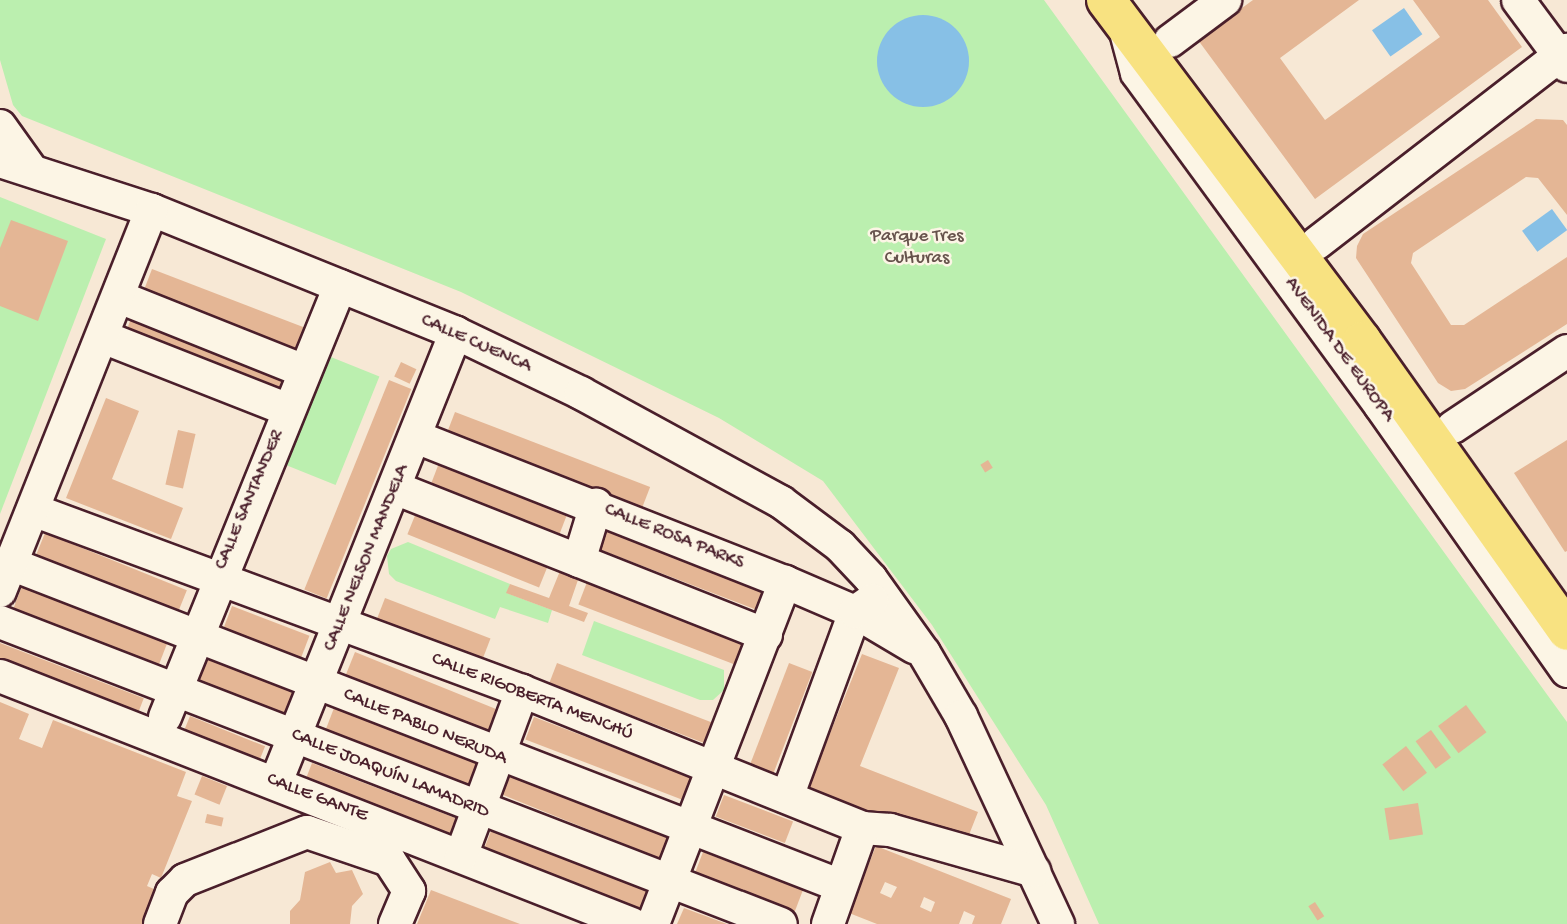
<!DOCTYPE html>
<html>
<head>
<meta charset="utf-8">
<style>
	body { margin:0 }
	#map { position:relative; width:1567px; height:924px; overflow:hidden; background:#f7e8d5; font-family:"Gochi Hand",sans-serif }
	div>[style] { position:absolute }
	.green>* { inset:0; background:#bbefaf; transform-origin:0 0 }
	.water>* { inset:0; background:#87c0e6; transform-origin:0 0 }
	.round { border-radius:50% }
	.building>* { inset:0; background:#e4b695; transform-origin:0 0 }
	.roads { filter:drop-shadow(2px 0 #4a1f2b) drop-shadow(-2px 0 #4a1f2b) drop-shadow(0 2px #4a1f2b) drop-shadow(0 -2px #4a1f2b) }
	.minor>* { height:32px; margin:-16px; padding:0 16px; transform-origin:16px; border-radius:16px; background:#fcf5e5 }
	.major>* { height:38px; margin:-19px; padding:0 19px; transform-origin:19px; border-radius:19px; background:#f8e281 }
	span { translate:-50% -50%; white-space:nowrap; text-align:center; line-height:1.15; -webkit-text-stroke:5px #fcf5e5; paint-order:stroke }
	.park-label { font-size:19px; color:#66534c }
	.street-label { font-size:19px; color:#4a1f2b }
</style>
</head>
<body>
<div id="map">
	<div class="green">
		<div style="clip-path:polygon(0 0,1044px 0,1567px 722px,1567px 924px,1099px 924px,1046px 805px,932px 625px,823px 481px,719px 418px,461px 292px,22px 116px,13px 105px,0 60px)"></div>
		<div style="clip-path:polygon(0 197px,106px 239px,0 514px)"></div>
		<div style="left:321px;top:353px;width:63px;height:117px;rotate:22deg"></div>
		<div style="clip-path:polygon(408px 542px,510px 584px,507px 593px,552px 610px,548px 623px,500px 607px,495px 619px,396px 581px,389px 574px,387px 556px,391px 549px)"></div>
		<div style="clip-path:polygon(594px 621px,724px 670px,724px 690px,713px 700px,700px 700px,582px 655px)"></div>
	</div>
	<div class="water">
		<div style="left:1404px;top:8px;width:32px;height:39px;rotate:55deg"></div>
		<div class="round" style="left:877px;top:15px;width:92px;height:92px"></div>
		<div style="left:1552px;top:209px;width:26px;height:37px;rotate:54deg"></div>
	</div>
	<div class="building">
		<div style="clip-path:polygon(1253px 0,1359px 0,1280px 58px,1325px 120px,1440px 37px,1413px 0,1488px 0,1522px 47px,1315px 199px,1198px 40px)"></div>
		<div style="clip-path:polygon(1536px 119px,1563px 120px,1567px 125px,1567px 215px,1538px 178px,1526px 177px,1413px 253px,1411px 263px,1451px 325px,1464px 325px,1567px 257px,1567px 324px,1465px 389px,1451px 391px,1438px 383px,1356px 258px,1357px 246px,1363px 234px)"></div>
		<div style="clip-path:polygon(11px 220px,68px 241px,38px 321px,0 306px,0 248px)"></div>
		<div style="left:152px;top:269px;width:164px;height:24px;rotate:21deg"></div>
		<div style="left:132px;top:316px;width:167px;height:24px;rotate:21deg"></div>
		<div style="left:401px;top:362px;width:17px;height:16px;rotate:25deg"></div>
		<div style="left:389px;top:380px;width:24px;height:226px;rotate:22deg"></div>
		<div style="clip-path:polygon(106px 398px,139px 411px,112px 479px,183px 508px,171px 539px,66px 498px)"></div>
		<div style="left:455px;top:412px;width:209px;height:25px;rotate:21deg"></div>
		<div style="left:178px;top:430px;width:18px;height:56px;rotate:13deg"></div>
		<div style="clip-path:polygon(1567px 440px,1567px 551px,1565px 552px,1514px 473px)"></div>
		<div style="left:988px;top:460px;width:9px;height:9px;rotate:58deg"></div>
		<div style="left:439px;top:463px;width:138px;height:24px;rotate:21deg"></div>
		<div style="left:416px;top:513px;width:142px;height:23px;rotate:22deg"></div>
		<div style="left:608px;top:526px;width:172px;height:25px;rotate:21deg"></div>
		<div style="left:45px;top:533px;width:153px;height:24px;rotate:22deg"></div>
		<div style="clip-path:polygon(560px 571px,579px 577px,569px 606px,588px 613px,584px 622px,506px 593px,510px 584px,549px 598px)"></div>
		<div style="left:587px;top:582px;width:173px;height:24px;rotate:21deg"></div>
		<div style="left:22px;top:586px;width:156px;height:24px;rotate:21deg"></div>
		<div style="left:385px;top:598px;width:113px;height:22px;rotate:21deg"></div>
		<div style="left:232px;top:606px;width:83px;height:24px;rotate:21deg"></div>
		<div style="left:0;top:643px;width:154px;height:26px;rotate:21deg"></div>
		<div style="left:355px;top:652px;width:158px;height:25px;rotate:22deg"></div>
		<div style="clip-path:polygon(862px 654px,899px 668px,860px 766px,978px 812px,963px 850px,808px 788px)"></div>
		<div style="left:207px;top:658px;width:94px;height:24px;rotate:21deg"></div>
		<div style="left:557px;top:663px;width:173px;height:22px;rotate:21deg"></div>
		<div style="left:789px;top:663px;width:25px;height:109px;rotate:21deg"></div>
		<div style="clip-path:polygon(0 702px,29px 714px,19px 739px,42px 748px,53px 720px,186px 772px,177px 796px,192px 801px,161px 878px,152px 874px,147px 886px,163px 893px,151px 924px,0 924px)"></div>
		<div style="left:1466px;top:705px;width:34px;height:35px;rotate:53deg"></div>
		<div style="left:334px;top:708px;width:158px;height:23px;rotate:21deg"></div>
		<div style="left:190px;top:716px;width:81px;height:24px;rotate:22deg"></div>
		<div style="left:534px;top:717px;width:173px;height:24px;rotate:21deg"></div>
		<div style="left:1431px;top:730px;width:34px;height:19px;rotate:54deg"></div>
		<div style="left:1406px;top:746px;width:34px;height:30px;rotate:52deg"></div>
		<div style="left:312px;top:763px;width:159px;height:25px;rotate:21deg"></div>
		<div style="left:510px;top:773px;width:174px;height:23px;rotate:22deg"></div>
		<div style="left:202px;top:776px;width:27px;height:20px;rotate:22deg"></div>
		<div style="left:724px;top:795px;width:74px;height:23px;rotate:21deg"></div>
		<div style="left:1418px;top:803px;width:32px;height:34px;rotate:81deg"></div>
		<div style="left:207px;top:814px;width:17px;height:9px;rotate:13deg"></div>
		<div style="left:491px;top:831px;width:172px;height:22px;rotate:21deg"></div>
		<div style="clip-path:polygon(evenodd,876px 846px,1011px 899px,1001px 924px,972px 924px,975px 916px,964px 911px,959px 924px,877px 924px,849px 913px,876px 846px,885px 882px,897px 887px,891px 898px,880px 893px,885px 882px,876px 846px,924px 897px,935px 902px,931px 912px,920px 907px,924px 897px)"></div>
		<div style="left:703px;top:852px;width:107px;height:24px;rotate:21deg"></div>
		<div style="clip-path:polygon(330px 862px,336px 873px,352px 870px,363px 894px,352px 906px,350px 924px,290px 924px,290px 911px,300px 900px,305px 872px)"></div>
		<div style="clip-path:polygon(431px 890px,520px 924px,417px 924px)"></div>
		<div style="left:1315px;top:902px;width:17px;height:8px;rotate:57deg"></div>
		<div style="clip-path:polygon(684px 908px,727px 924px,677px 924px)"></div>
	</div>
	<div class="roads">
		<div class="minor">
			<div style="left:1518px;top:0;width:82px;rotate:53.4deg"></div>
			<div style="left:1126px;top:32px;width:42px;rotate:75deg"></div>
			<div style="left:1137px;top:73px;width:411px;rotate:53.8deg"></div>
			<div style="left:1380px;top:405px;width:325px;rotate:54.9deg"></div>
			<div style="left:1170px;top:41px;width:69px;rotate:-36.7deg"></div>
			<div style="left:0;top:126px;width:52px;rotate:54.5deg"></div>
			<div style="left:0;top:161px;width:160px;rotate:17.9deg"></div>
			<div style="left:152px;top:210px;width:328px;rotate:22deg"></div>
			<div style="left:456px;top:333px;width:139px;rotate:25.6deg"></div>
			<div style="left:581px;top:393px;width:228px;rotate:28.6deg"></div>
			<div style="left:781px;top:502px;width:74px;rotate:36.7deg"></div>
			<div style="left:840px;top:546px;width:45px;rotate:46.8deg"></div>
			<div style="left:871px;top:579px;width:91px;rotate:54.4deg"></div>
			<div style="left:924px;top:653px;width:73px;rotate:59.6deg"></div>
			<div style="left:961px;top:716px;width:230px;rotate:65deg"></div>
			<div style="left:1317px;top:243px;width:316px;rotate:-37.7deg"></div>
			<div style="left:119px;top:297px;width:199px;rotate:21.8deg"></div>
			<div style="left:103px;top:337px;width:199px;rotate:21.5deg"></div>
			<div style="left:1453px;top:427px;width:137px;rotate:-33.7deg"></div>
			<div style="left:416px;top:437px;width:396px;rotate:21.5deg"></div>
			<div style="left:785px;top:582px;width:76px;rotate:23.2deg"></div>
			<div style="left:855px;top:612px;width:69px;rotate:30.7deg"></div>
			<div style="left:395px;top:488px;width:399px;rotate:21.6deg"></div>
			<div style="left:33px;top:510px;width:521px;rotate:20.31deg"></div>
			<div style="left:522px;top:691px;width:367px;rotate:21.9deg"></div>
			<div style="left:862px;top:828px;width:28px;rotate:4deg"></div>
			<div style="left:890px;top:830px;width:150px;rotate:15.9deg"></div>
			<div style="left:579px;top:561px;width:59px;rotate:-73.1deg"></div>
			<div style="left:11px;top:564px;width:890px;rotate:21.2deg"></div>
			<div style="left:0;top:591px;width:410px;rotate:-68.3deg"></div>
			<div style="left:0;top:622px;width:837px;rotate:21.14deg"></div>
			<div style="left:0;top:676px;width:679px;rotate:21.43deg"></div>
			<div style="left:165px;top:717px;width:465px;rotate:-67.9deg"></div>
			<div style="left:276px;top:782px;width:484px;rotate:-68.2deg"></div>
			<div style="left:787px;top:797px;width:197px;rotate:-69.8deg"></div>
			<div style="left:855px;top:612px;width:21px;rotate:-35deg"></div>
			<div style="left:461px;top:856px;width:176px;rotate:-69.7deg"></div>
			<div style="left:160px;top:924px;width:33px;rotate:-69deg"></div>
			<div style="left:172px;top:893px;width:18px;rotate:-45deg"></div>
			<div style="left:185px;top:880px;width:131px;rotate:-21.5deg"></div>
			<div style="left:307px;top:832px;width:87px;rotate:18.9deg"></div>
			<div style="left:389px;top:860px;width:37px;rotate:57deg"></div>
			<div style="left:409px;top:891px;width:36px;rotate:113deg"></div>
			<div style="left:653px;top:924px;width:367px;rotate:-68.9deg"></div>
			<div style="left:828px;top:924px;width:102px;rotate:-70.5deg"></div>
		</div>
		<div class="major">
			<div style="left:1106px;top:0;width:426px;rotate:53.1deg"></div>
			<div style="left:1362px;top:341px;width:355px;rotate:54.7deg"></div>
		</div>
	</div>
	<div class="park-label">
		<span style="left:917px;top:248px">Parque Tres<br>Culturas</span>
	</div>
	<div class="street-label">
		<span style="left:476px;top:344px;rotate:24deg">CALLE CUENCA</span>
		<span style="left:1339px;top:350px;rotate:54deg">AVENIDA DE EUROPA</span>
		<span style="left:250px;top:500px;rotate:-67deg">CALLE SANTANDER</span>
		<span style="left:674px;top:537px;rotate:22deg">CALLE ROSA PARKS</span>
		<span style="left:367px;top:558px;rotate:-68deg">CALLE NELSON MANDELA</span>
		<span style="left:532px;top:697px;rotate:21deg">CALLE RIGOBERTA MENCHÚ</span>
		<span style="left:425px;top:727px;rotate:22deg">CALLE PABLO NERUDA</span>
		<span style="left:390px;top:774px;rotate:22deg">CALLE JOAQUÍN LAMADRID</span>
		<span style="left:317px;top:798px;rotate:21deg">CALLE GANTE</span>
	</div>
</div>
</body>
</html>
